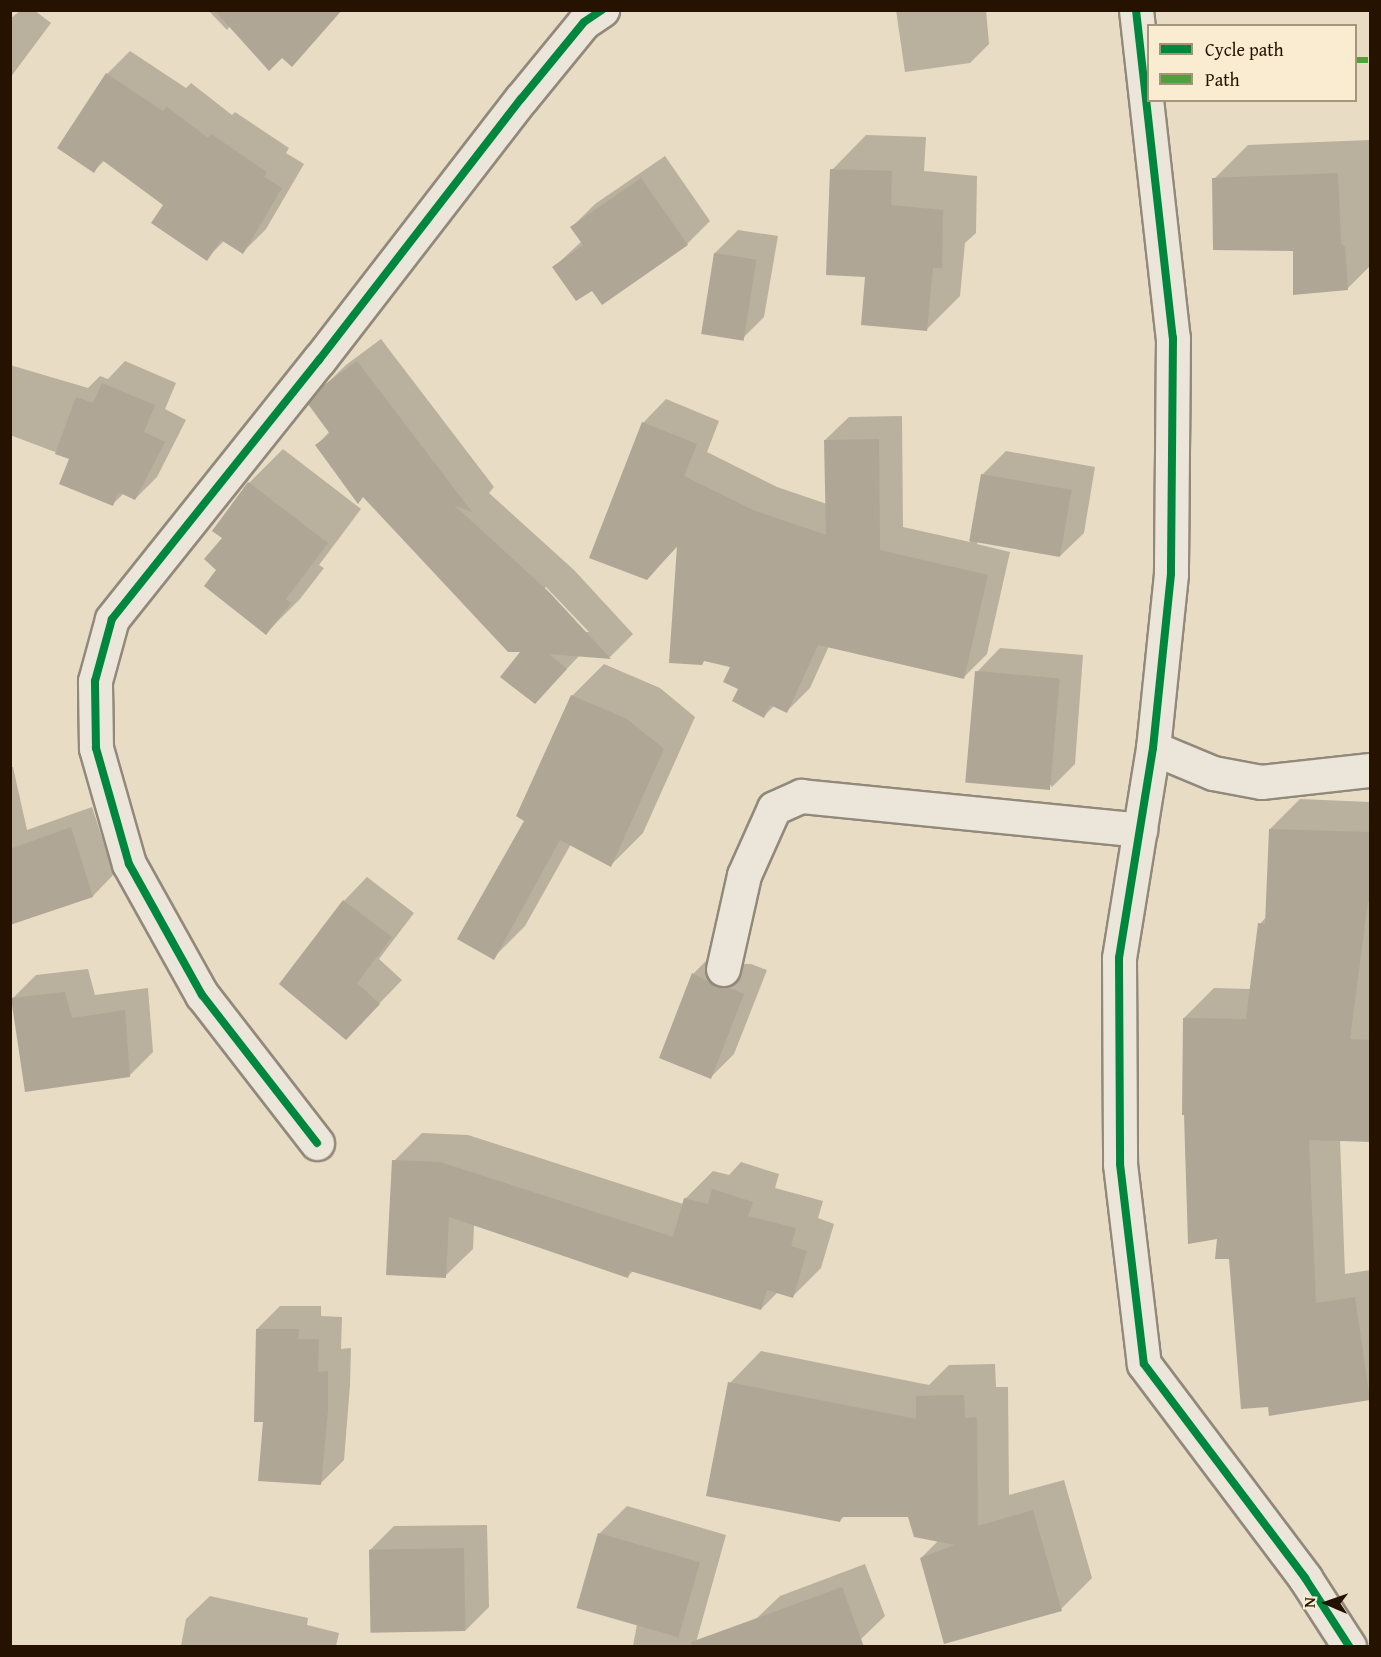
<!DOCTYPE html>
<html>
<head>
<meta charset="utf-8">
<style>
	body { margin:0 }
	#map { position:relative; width:1381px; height:1657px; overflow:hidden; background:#e8dcc5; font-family:"Gentium Book Plus",serif }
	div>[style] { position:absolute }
	.shadow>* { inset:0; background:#0003 }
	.building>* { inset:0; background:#afa696; transform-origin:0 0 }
	.roads { filter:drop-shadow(2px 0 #92897a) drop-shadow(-2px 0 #92897a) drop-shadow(0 2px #92897a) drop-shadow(0 -2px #92897a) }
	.street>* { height:33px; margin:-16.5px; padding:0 16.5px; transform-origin:16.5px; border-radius:16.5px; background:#ebe5da }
	.quiet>* { height:6px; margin-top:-3px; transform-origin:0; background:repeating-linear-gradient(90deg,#50a03c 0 12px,transparent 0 18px) }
	.cycleway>* { height:8px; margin:-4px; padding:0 4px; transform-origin:4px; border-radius:4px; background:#00873e }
	span { translate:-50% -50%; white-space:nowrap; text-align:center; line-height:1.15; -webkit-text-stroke:4.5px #faecd0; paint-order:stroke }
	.frame { position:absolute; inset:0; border:12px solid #251200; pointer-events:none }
	.legend { position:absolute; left:1147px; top:24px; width:210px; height:78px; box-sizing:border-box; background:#faecd0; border:2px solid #a5957d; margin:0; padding:8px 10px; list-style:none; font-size:18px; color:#251200 }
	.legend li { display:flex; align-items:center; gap:12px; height:30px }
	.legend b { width:30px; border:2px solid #a5957d }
	.north { position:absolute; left:1297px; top:1573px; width:60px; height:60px; -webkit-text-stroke:4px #faecd0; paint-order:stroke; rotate:272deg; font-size:16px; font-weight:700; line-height:24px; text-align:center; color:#251200 }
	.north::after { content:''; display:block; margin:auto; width:21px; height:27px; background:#251200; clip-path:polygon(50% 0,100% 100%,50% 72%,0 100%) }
</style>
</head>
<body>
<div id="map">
	<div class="shadow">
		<div style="clip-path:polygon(21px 10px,34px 10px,51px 23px,10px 78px,10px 19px)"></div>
		<div style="clip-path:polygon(208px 10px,342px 10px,292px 65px,282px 56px,230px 26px,227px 30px)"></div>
		<div style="clip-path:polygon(896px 10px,986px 10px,989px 44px,970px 63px,905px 72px)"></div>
		<div style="clip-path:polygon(130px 51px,186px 88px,191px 83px,232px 115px,235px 112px,289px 148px,286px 153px,304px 164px,266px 229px,243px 252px,224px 241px,206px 259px,165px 205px,105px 160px,94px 171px,107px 74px)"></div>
		<div style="clip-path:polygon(866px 135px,926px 137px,924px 171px,977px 176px,976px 233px,965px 243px,960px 296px,926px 330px,867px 275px,832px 170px)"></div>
		<div style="clip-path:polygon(1370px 140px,1370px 266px,1347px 289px,1294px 249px,1214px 179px,1248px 145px)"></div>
		<div style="clip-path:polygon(665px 156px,710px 221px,687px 244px,593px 289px,554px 267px,582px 241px,572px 227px,595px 204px)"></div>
		<div style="clip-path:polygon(738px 230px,778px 236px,764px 317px,741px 340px,715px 253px)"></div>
		<div style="clip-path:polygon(evenodd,381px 339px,494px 487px,489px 493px,574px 570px,633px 634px,610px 657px,580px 655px,535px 702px,523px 651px,317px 445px,330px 431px,321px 389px,346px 365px,381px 339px,546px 587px,589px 632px,584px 632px,544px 589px,546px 587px)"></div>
		<div style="clip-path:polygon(125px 361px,176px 383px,165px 409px,186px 420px,157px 477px,135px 499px,124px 493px,113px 504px,71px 458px,10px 435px,10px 365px,88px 388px,100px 376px,108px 379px)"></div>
		<div style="clip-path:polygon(666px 399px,719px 421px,707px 452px,777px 487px,827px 504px,825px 440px,849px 417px,902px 416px,903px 527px,970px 542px,983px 474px,1006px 451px,1095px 467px,1084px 533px,1060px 556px,978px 541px,977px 544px,1010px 552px,987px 654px,963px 678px,829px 646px,810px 688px,787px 711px,774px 706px,764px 716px,740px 689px,733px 666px,679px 545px,646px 579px,643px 423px)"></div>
		<div style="clip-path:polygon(283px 449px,361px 509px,319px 565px,324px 568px,300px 599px,266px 633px,218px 570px,249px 483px)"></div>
		<div style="clip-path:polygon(1000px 648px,1083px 655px,1075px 764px,1052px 787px,977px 672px)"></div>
		<div style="clip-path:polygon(604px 664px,660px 688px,695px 717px,643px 833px,611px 865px,571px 844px,525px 926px,493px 958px,526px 820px,572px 696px)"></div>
		<div style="clip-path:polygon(10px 767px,13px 767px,27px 830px,92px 807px,114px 874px,93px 896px,10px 924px)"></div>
		<div style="clip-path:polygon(1300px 799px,1370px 802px,1370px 1140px,1340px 1139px,1345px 1274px,1370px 1270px,1369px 1399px,1230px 1257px,1218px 1237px,1184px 1018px,1214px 988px,1251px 989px,1260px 924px,1267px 916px,1270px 829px)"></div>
		<div style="clip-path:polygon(367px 877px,414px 913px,379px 959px,402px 980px,346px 1038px,344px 901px)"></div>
		<div style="clip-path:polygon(716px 951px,742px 964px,751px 964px,767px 970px,734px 1054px,711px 1077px,693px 974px)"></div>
		<div style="clip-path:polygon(88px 969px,95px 995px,148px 988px,153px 1052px,129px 1076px,13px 998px,36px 975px)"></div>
		<div style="clip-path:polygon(422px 1133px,468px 1135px,683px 1204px,685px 1199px,713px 1171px,729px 1175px,741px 1162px,779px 1174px,775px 1188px,823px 1201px,818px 1218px,834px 1224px,821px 1268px,793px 1296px,778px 1292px,761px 1309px,634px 1270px,628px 1276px,474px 1224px,473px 1249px,445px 1276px,394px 1161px)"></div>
		<div style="clip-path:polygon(280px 1306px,321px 1306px,321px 1316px,342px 1317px,341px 1349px,351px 1348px,350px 1385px,344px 1460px,320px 1484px,265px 1420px,257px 1329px)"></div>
		<div style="clip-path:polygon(761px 1351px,929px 1385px,949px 1365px,995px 1364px,996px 1387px,1008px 1387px,1009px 1495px,1064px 1480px,1092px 1578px,1061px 1609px,921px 1558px,939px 1540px,909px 1516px,845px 1515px,840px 1521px,730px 1383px)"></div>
		<div style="clip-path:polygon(627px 1506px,726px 1535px,695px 1646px,633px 1646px,637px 1624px,579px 1607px,600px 1533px)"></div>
		<div style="clip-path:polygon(487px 1525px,489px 1607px,466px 1630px,370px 1550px,394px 1526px)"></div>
		<div style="clip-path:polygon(865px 1564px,885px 1616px,861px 1639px,842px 1646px,756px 1619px,780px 1596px)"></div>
		<div style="clip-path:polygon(210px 1596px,308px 1618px,307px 1625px,339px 1633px,336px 1646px,181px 1646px,186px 1619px)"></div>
	</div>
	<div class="building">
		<div style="clip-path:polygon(214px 10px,342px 10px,292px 67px,282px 58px,269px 71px)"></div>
		<div style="clip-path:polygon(106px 73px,163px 111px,166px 106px,208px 138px,211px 134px,267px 172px,264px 177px,282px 188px,243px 254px,221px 240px,207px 261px,151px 223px,163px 205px,102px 160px,94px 173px,57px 148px)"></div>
		<div style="clip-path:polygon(830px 169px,892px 171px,891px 205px,943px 210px,942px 268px,933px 268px,927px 331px,861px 325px,865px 277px,826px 275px)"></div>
		<div style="clip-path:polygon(1338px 173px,1341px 243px,1345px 247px,1348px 290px,1293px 295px,1293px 251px,1213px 250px,1212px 178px)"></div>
		<div style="clip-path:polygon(641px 178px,688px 245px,602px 305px,592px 291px,576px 301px,552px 267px,583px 245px,570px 227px)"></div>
		<div style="left:714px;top:253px;width:43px;height:82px;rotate:9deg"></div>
		<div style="clip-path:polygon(357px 361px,472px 512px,454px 505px,550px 593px,611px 659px,549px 654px,567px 669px,535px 704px,500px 677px,520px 652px,508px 652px,363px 497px,358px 504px,315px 445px,330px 434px,308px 404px,320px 388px)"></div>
		<div style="clip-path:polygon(102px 383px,155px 405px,144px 432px,165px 442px,135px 500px,118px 492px,113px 506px,59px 484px,69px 459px,55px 454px,76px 397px,93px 403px)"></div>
		<div style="clip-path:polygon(642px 422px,697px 444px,684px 476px,753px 510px,826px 535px,824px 440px,879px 439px,880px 550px,988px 575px,964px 679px,818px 645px,787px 713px,770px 705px,764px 718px,732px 701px,738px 689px,723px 682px,730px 667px,704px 661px,702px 665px,669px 663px,677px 546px,647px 580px,589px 558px)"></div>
		<div style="left:981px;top:474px;width:92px;height:68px;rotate:10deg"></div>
		<div style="clip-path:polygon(248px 482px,328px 543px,286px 599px,291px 603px,266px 635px,204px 586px,216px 570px,204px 559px,222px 538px,212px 531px)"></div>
		<div style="left:975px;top:671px;width:85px;height:112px;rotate:5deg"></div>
		<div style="clip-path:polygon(571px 695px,627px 719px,664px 749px,611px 867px,560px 840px,494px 960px,457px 939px,524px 821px,516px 816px)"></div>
		<div style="clip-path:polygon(71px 827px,93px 897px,10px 925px,10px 849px)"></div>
		<div style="clip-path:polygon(1269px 829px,1371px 832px,1371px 902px,1368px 902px,1350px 1039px,1371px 1040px,1371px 1142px,1309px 1140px,1316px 1303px,1355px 1297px,1370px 1400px,1269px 1416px,1268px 1407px,1241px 1409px,1229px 1259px,1215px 1259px,1217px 1239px,1188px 1244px,1184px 1115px,1182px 1115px,1183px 1018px,1246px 1019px,1258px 923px,1265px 924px)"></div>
		<div style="clip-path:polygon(343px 900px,392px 937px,357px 983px,380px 1004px,346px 1040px,279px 984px)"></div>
		<div style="clip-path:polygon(692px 973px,718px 987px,727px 987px,744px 994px,711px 1079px,659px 1058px)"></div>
		<div style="clip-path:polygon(65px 992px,72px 1018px,125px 1010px,130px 1077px,25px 1092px,11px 998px)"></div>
		<div style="clip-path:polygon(392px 1160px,440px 1162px,673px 1237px,684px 1198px,708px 1204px,712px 1189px,753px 1202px,748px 1216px,796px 1228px,791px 1246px,807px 1251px,793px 1298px,767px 1290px,761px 1310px,630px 1271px,628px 1278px,449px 1217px,446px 1278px,386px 1275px)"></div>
		<div style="clip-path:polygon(256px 1329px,299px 1329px,298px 1339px,319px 1339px,318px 1372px,328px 1371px,328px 1410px,321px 1485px,258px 1481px,263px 1422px,254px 1422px)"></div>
		<div style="clip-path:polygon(728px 1382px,916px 1419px,916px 1396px,964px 1395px,965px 1418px,977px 1417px,978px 1526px,1033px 1510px,1062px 1611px,944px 1644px,920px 1558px,955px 1545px,914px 1537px,908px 1517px,841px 1517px,840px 1522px,706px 1496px)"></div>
		<div style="left:598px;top:1533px;width:106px;height:78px;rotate:16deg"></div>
		<div style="left:464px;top:1548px;width:83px;height:95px;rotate:89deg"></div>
		<div style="clip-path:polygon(842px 1587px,864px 1647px,692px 1647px,691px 1642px)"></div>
	</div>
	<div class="roads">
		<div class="street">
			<div style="left:1136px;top:10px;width:330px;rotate:83.6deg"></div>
			<div style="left:1173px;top:338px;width:236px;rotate:90.5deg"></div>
			<div style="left:1171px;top:574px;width:175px;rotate:95.9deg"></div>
			<div style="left:1153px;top:748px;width:213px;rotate:99.2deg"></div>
			<div style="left:1119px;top:958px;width:206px;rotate:89.7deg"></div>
			<div style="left:1120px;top:1164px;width:201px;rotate:83.2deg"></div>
			<div style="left:1144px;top:1364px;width:268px;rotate:53deg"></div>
			<div style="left:1305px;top:1578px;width:81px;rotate:57.1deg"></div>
			<div style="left:1153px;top:748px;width:65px;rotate:22.6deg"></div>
			<div style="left:1213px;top:773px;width:49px;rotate:10.6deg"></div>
			<div style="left:1261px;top:782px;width:110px;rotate:-6.3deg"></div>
			<div style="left:723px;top:969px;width:96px;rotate:-77.4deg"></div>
			<div style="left:744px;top:875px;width:73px;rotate:-65.9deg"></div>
			<div style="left:774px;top:808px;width:30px;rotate:-24deg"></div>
			<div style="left:801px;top:796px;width:341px;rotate:5.7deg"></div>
			<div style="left:317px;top:1143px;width:187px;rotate:-127.8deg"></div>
			<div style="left:202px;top:995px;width:150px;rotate:-119.1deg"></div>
			<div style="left:129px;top:864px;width:121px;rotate:-105.9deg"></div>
			<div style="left:96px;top:748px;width:67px;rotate:-90.9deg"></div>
			<div style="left:95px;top:681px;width:64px;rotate:-74.7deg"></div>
			<div style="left:112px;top:619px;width:332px;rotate:-51.4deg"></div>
			<div style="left:319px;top:360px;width:330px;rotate:-52.3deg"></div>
			<div style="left:521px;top:99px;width:99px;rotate:-50.7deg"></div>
			<div style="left:584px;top:22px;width:22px;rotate:-34deg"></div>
		</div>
	</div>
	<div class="quiet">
		<div style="left:1356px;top:60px;width:14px"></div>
	</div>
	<div class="cycleway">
		<div style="left:1136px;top:10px;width:330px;rotate:83.6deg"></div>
		<div style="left:1173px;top:338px;width:236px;rotate:90.5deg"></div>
		<div style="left:1171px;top:574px;width:175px;rotate:95.9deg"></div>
		<div style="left:1153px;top:748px;width:213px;rotate:99.2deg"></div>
		<div style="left:1119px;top:958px;width:206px;rotate:89.7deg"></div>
		<div style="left:1120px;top:1164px;width:201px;rotate:83.2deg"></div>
		<div style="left:1144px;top:1364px;width:268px;rotate:53deg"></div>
		<div style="left:1305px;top:1578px;width:81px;rotate:57.1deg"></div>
		<div style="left:317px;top:1143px;width:187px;rotate:-127.8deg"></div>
		<div style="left:202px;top:995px;width:150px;rotate:-119.1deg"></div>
		<div style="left:129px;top:864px;width:121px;rotate:-105.9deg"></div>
		<div style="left:96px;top:748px;width:67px;rotate:-90.9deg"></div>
		<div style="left:95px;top:681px;width:64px;rotate:-74.7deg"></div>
		<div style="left:112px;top:619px;width:332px;rotate:-51.4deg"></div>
		<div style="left:319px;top:360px;width:330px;rotate:-52.3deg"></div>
		<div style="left:521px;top:99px;width:99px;rotate:-50.7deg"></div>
		<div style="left:584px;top:22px;width:22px;rotate:-34deg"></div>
	</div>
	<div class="frame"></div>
	<ul class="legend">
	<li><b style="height:8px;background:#00873e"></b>Cycle path</li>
	<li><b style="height:8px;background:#50a03c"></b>Path</li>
	</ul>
	<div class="north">N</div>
</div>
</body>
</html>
